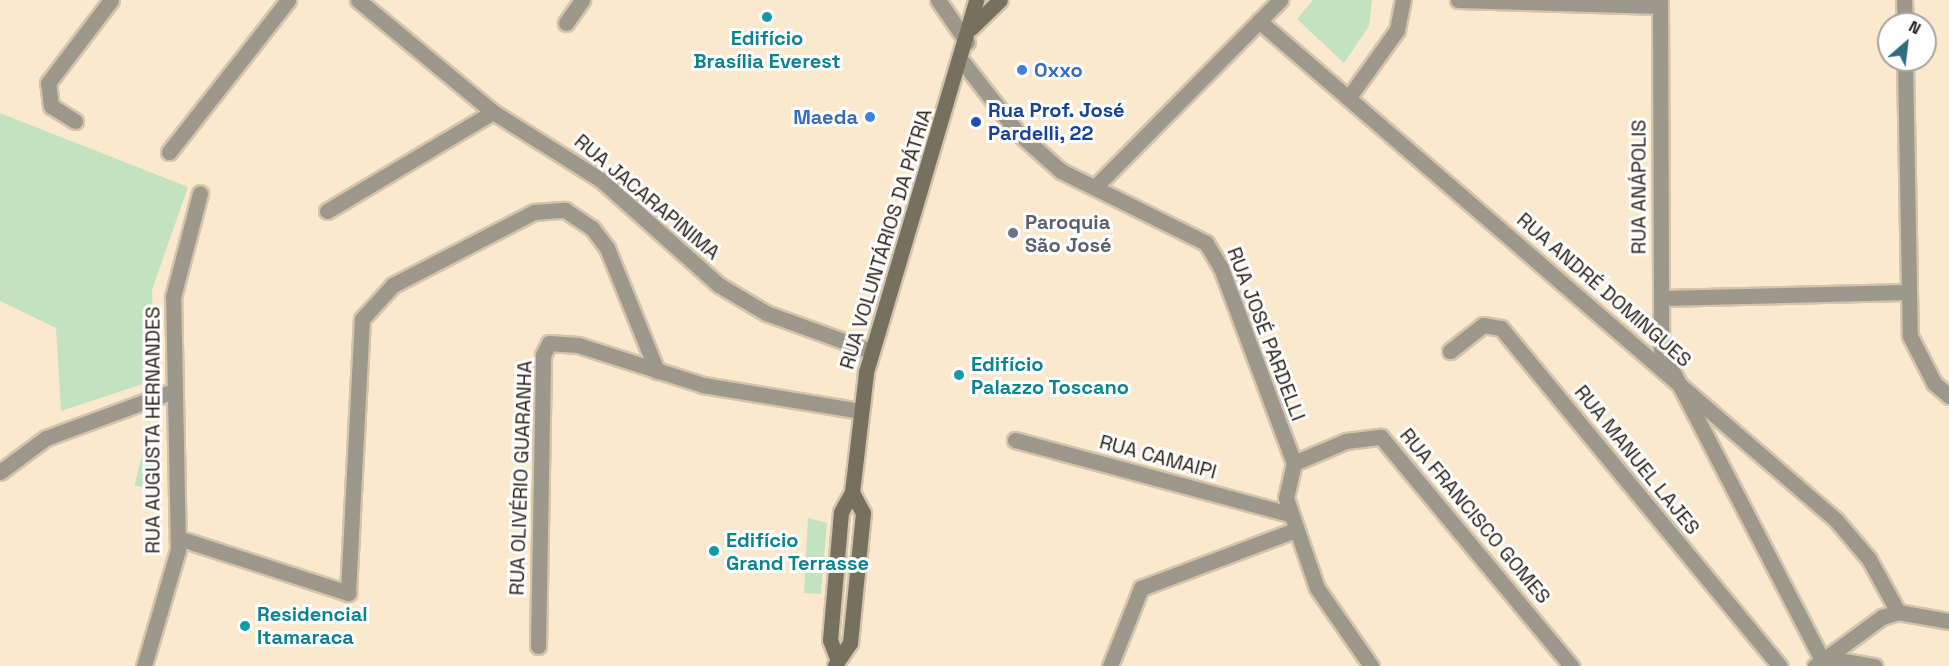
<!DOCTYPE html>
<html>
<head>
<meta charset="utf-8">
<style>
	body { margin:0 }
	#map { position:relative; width:1949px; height:666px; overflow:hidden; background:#fbe9ce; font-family:"Space Grotesk",sans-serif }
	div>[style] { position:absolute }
	.green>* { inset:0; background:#c3e2c0; transform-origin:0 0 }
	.roads { filter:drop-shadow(2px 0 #d4c4ac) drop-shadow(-2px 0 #d4c4ac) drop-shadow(0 2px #d4c4ac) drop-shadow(0 -2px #d4c4ac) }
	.minor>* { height:15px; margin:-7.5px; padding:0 7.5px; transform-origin:7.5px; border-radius:7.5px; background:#9c988c }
	.tertiary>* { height:15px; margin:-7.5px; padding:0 7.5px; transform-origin:7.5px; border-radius:7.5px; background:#9c988c }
	.secondary>* { height:15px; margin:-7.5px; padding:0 7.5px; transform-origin:7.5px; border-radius:7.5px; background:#76705e }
	.dots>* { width:16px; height:16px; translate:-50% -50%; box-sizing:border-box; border:3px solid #fff; border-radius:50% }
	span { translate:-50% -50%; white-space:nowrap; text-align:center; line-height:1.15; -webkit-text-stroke:6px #fff; paint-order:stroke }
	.culture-label { font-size:20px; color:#0d838f; font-weight:700 }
	.left { translate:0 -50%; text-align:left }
	.shop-label { font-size:20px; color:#366cbe; font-weight:700 }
	.right { translate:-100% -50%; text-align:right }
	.transit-label { font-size:20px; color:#164399; font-weight:700 }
	.street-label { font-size:20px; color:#231c13 }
	.worship-label { font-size:20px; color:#5b616d; font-weight:700 }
	.north { position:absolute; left:1877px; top:12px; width:60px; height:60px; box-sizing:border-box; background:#fff; border:2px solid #a7a4a1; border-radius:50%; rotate:28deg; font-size:16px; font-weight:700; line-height:24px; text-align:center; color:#231c13 }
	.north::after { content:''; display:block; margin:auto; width:21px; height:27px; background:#2f6d83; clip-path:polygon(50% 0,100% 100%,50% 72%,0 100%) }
</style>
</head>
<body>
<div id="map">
	<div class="green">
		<div style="clip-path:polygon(1313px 0,1372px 0,1369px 26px,1344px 63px,1297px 19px)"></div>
		<div style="clip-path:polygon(0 113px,188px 187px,152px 290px,155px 380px,61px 411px,56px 328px,0 301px)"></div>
		<div style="left:149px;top:427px;width:12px;height:60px;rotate:14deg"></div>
		<div style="clip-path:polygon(808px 518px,827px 523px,821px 594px,804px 593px)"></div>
	</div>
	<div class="roads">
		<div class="minor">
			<div style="left:358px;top:0;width:175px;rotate:39.7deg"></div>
			<div style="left:493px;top:112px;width:128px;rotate:32.2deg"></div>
			<div style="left:601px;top:180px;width:158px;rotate:41.7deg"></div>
			<div style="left:719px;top:285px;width:55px;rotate:30.8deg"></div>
			<div style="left:766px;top:313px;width:112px;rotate:19.9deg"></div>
			<div style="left:1458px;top:0;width:202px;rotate:1.7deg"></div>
			<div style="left:1660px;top:0;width:349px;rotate:89.8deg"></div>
			<div style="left:1661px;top:349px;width:354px;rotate:62.6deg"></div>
			<div style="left:1904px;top:0;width:24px;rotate:88deg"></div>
			<div style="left:1259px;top:21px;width:763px;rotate:40.85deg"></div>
			<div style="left:1836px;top:520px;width:51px;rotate:49.8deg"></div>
			<div style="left:1869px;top:559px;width:60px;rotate:61.3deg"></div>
			<div style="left:566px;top:23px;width:28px;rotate:-55deg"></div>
			<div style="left:1905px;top:60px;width:276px;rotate:89deg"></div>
			<div style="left:1910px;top:336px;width:53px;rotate:62.9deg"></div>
			<div style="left:1934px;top:383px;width:20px;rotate:41deg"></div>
			<div style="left:962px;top:61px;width:90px;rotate:52.2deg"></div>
			<div style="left:1017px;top:132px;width:59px;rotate:41.6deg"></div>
			<div style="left:1061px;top:171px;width:162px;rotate:26.4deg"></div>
			<div style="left:1206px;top:243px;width:29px;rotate:59deg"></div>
			<div style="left:1221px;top:268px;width:208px;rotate:69.5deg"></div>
			<div style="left:1349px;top:97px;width:82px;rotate:-54.4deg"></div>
			<div style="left:1397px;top:30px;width:31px;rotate:-79deg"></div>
			<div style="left:75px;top:121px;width:28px;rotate:-148deg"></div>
			<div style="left:51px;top:106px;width:23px;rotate:-97deg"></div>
			<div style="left:48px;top:83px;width:104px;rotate:-52.8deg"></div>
			<div style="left:169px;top:152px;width:193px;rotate:-51.9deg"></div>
			<div style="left:1096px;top:186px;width:262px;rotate:-45.3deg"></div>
			<div style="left:327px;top:211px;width:193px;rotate:-30.8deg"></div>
			<div style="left:1661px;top:298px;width:247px;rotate:-1.4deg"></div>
			<div style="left:1450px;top:351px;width:42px;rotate:-38.2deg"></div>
			<div style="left:1483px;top:325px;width:18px;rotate:9deg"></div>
			<div style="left:1501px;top:328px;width:438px;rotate:50.5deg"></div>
			<div style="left:1015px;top:440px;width:285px;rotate:15.1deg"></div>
			<div style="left:1294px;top:463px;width:56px;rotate:-22.9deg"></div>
			<div style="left:1346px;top:441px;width:35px;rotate:-7deg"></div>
			<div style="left:1381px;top:437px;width:298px;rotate:50.3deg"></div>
			<div style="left:1294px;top:463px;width:36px;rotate:103deg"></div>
			<div style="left:1286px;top:498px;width:95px;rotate:71deg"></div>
			<div style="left:1317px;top:588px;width:95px;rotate:55.3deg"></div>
			<div style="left:0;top:472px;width:57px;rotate:-36.5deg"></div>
			<div style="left:46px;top:438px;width:135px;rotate:-20.3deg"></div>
			<div style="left:178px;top:538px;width:179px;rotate:17.9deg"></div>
			<div style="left:348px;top:593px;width:274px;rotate:-87.1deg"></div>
			<div style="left:362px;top:319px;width:46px;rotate:-47.6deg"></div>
			<div style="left:393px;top:285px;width:159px;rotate:-27.4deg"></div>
			<div style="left:534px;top:212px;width:31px;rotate:-4deg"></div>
			<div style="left:565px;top:210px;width:32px;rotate:34deg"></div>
			<div style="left:592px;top:228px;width:25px;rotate:53deg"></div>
			<div style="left:607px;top:248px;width:133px;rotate:67.9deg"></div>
			<div style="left:538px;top:646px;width:291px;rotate:-89deg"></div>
			<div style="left:543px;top:355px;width:13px;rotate:-63deg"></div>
			<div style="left:549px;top:343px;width:29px;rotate:4deg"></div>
			<div style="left:578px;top:345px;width:131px;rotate:17.7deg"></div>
			<div style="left:703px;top:385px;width:159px;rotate:9.4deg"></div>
			<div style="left:1832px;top:659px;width:43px;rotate:9.5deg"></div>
			<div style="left:144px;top:666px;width:121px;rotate:-73.7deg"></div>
			<div style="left:178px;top:550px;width:253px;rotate:-91.1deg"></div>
			<div style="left:173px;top:297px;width:107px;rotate:-75.4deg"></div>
			<div style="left:1110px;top:666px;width:84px;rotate:-68.3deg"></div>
			<div style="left:1141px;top:588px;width:165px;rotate:-20.6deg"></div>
			<div style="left:1815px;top:666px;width:83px;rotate:-36.2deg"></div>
			<div style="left:1882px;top:617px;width:17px;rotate:-17deg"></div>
			<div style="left:1898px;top:612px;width:52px;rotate:10deg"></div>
		</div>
		<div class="tertiary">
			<div style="left:938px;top:0;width:51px;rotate:55.4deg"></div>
		</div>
		<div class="secondary">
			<div style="left:971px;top:28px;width:40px;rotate:-44deg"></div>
			<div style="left:837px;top:658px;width:19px;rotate:-111deg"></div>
			<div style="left:830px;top:640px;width:128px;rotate:-85.1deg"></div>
			<div style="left:841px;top:512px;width:23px;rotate:-61deg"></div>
			<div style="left:852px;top:492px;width:121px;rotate:-83.3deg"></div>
			<div style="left:866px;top:372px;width:388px;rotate:-73.5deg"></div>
			<div style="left:835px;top:665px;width:27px;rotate:-56deg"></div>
			<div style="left:850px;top:643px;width:131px;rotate:-84.3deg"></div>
			<div style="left:863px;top:513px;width:24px;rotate:-118deg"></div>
		</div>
	</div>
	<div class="dots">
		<div style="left:767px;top:17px;background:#0f9aa8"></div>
		<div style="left:1022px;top:70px;background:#3f7fe0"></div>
		<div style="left:870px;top:117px;background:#3f7fe0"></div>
		<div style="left:976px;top:122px;background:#1a4fb4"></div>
		<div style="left:1013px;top:233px;background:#6b7280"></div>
		<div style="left:959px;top:375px;background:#0f9aa8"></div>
		<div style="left:714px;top:551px;background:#0f9aa8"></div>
		<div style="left:245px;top:626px;background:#0f9aa8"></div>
	</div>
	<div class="culture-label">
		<span style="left:767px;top:50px">Edifício<br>Brasília Everest</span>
		<span class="left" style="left:971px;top:376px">Edifício<br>Palazzo Toscano</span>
		<span class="left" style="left:726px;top:552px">Edifício<br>Grand Terrasse</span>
		<span class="left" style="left:257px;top:626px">Residencial<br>Itamaraca</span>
	</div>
	<div class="shop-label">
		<span class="left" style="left:1034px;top:70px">Oxxo</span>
		<span class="right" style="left:858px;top:117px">Maeda</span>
	</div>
	<div class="transit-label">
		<span class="left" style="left:988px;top:122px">Rua Prof. José<br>Pardelli, 22</span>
	</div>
	<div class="street-label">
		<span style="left:1639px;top:187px;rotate:-90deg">RUA ANÁPOLIS</span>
		<span style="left:647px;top:197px;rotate:40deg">RUA JACARAPINIMA</span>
		<span style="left:886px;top:239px;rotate:-73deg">RUA VOLUNTÁRIOS DA PÁTRIA</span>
		<span style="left:1604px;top:290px;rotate:41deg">RUA ANDRÉ DOMINGUES</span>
		<span style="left:1266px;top:334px;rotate:69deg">RUA JOSÉ PARDELLI</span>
		<span style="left:153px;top:430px;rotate:-90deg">RUA AUGUSTA HERNANDES</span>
		<span style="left:1158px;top:457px;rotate:15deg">RUA CAMAIPI</span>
		<span style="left:1637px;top:460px;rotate:51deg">RUA MANUEL LAJES</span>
		<span style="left:521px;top:478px;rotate:-88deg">RUA OLIVÉRIO GUARANHA</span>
		<span style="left:1475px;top:516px;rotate:50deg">RUA FRANCISCO GOMES</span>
	</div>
	<div class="worship-label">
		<span class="left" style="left:1025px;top:234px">Paroquia<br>São José</span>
	</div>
	<div class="north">N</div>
</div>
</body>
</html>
